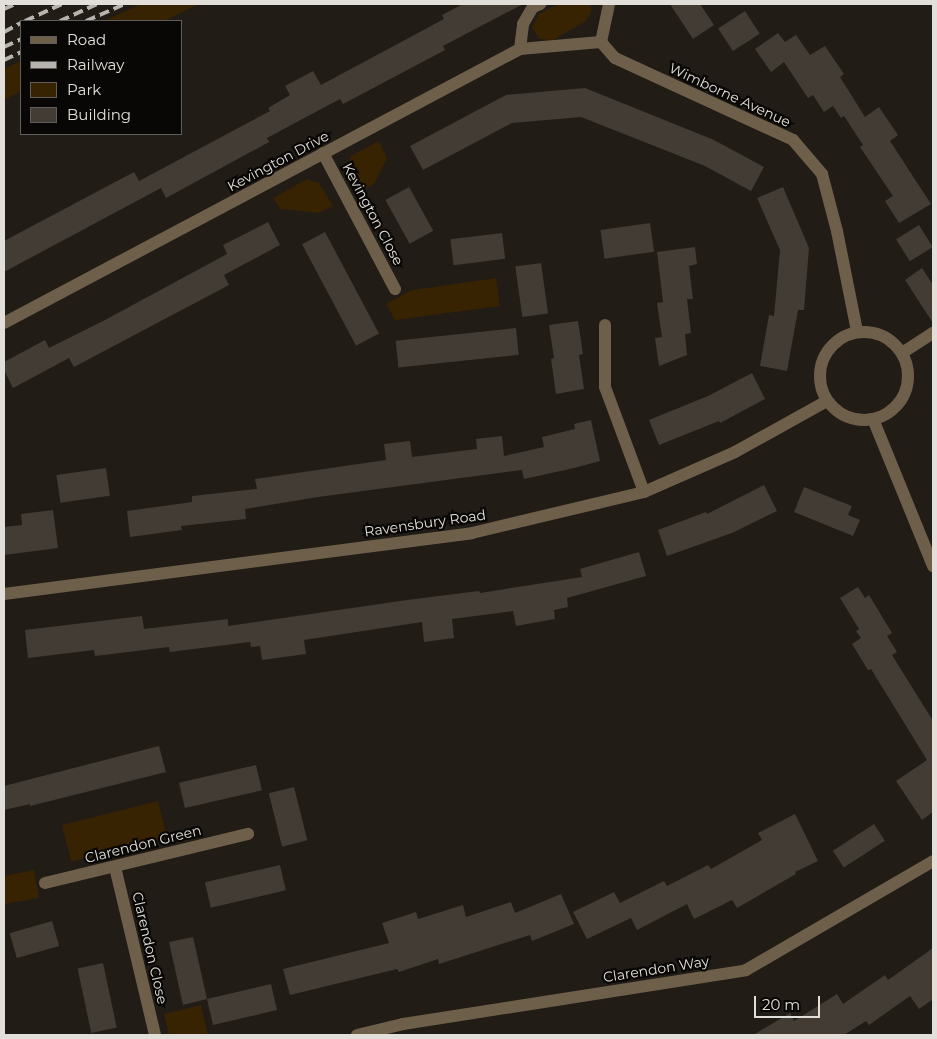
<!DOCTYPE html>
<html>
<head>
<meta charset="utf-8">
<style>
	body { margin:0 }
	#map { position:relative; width:937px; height:1039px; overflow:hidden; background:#211c15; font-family:Montserrat,sans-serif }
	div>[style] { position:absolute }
	.green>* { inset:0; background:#372302; transform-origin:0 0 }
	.building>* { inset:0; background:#423c34; transform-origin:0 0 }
	.street>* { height:12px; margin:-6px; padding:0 6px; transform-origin:6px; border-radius:6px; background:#6e5f4b }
	.street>.ring { margin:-6px; padding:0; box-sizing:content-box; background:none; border:12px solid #6e5f4b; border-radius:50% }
	.rail>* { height:4px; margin-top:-2px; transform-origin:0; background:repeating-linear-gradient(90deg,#b7b3ae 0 10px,transparent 0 15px) }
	span { translate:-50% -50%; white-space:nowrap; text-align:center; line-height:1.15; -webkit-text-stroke:4.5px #090705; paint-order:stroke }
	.street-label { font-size:14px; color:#e2dfda }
	.frame { position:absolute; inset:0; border:5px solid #e2dfda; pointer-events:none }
	.legend { position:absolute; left:20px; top:20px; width:162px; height:115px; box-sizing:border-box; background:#090705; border:1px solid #605d5a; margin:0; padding:6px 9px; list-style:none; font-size:15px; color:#e2dfda }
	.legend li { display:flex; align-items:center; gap:10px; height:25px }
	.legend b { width:25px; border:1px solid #605d5a }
	.scale { position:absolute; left:754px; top:996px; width:66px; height:22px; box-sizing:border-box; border:2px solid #e2dfda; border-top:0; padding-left:6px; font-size:15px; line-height:18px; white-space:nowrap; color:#e2dfda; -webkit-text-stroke:4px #090705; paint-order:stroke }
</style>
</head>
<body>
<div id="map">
	<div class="green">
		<div style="clip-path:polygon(141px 4px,199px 4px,164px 21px,104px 21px)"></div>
		<div style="clip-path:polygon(559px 4px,589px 4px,592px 10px,586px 21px,553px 40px,539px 39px,532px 27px,539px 14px)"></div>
		<div style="clip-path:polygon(21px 61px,21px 91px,4px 100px,4px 69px)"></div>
		<div style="clip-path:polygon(379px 141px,387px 158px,374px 184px,360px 192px,348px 168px,351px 156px)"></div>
		<div style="clip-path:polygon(307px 179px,319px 183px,333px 206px,319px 213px,280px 209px,273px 198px)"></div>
		<div style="clip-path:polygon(496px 278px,500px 306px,395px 320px,386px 304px,412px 290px)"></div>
		<div style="left:158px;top:801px;width:38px;height:99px;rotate:76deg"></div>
		<div style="clip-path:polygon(34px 870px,39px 898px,4px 904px,4px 876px)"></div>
		<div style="clip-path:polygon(201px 1005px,208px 1035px,169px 1035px,164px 1014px)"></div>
	</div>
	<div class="building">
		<div style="clip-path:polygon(463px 4px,523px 4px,443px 46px,445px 50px,343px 104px,340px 99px,267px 138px,269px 142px,166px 198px,161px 188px,4px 272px,4px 241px,134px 172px,139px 181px,270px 111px,268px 108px,290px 95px,285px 86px,313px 71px,321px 85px,444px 19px,442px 15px)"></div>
		<div style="clip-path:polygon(670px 4px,700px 4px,714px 25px,693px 39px)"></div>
		<div style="left:745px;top:11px;width:27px;height:32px;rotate:57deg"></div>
		<div style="clip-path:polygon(778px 33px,785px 42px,796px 35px,810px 55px,825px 46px,844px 74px,840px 77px,865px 117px,879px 107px,898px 135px,890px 141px,931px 204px,899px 223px,885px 201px,893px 196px,860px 147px,863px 145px,844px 116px,841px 118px,833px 106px,824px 112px,813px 95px,808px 98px,784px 62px,771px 72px,755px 49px)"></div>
		<div style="clip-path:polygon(585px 88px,714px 140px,764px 167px,751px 191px,705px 166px,581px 117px,512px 123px,423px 170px,410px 146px,506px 95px)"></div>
		<div style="left:409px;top:187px;width:50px;height:27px;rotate:61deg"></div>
		<div style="clip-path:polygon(783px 187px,809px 248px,804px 310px,798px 310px,787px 371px,760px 366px,769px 315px,774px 316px,780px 250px,757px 198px)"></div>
		<div style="clip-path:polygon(268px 222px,280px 245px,224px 275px,229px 285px,74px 367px,69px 358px,13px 388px,4px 370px,4px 362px,45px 340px,49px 348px,105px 320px,227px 254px,223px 245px)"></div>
		<div style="left:650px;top:223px;width:29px;height:50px;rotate:82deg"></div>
		<div style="left:919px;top:225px;width:26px;height:27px;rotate:58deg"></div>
		<div style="left:325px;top:232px;width:115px;height:26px;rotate:62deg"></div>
		<div style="left:502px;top:233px;width:26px;height:52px;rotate:83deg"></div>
		<div style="clip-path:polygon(695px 247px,697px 264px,689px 266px,693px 299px,687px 299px,691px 333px,685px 334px,687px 355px,659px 366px,655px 338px,662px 337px,657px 303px,663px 302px,657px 252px)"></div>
		<div style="left:541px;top:263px;width:51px;height:26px;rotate:82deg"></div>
		<div style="clip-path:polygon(922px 268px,933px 285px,933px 323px,905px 280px)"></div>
		<div style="clip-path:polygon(578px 321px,583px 354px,579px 355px,584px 389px,556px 394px,551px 359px,554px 358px,549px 325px)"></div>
		<div style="left:516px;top:328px;width:27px;height:121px;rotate:84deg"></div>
		<div style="clip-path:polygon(752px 373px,765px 399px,720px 423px,719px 421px,659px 445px,649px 420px,708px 396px)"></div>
		<div style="clip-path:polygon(591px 420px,600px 461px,574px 468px,524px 479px,522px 470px,318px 497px,245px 509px,246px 519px,181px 526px,182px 530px,130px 537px,127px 511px,192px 502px,192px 496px,257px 489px,255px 479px,386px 460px,384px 444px,410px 441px,412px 457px,477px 449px,476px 439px,502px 436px,504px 456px,544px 447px,542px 437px,575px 429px,574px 424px)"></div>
		<div style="left:106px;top:468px;width:28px;height:50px;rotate:82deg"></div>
		<div style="clip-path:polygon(764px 485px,777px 511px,732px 533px,667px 556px,658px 530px,706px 512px,707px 514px)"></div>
		<div style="clip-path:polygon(804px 487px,852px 506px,848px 515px,860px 520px,853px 536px,794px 512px)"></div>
		<div style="clip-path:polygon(53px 510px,58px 548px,4px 555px,4px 527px,22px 525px,21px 514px)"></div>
		<div style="clip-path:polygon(639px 552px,646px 576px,567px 598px,568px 607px,554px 610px,555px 619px,516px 626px,513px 611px,452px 619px,454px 638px,424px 642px,422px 622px,304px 640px,306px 654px,262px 660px,260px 646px,251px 647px,250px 642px,170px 652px,169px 647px,95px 656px,94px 650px,28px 658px,25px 630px,142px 616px,144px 629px,228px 619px,228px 626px,407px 600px,479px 591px,480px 593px,582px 577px,580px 569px)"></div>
		<div style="clip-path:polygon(858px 587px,865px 598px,869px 595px,892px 633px,887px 636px,897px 652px,892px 655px,933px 721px,933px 812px,922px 820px,896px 781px,927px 760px,871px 669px,868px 670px,852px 644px,861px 638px,856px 631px,859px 629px,840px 598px)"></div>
		<div style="clip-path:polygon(159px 746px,166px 772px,30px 806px,30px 804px,4px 810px,4px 786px)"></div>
		<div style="left:256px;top:765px;width:26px;height:79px;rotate:77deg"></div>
		<div style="left:294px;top:787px;width:55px;height:26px;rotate:76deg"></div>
		<div style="clip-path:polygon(795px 814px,818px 861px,795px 872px,796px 874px,737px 908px,732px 900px,694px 919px,687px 904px,637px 930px,631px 918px,587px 939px,573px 912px,614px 892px,620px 903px,664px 881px,667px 886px,708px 865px,711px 869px,762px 840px,758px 833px)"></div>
		<div style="left:874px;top:824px;width:20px;height:49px;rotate:57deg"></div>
		<div style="left:280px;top:865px;width:26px;height:77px;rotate:77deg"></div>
		<div style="clip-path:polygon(561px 894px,574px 924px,532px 941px,530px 935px,439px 964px,438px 959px,399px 972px,397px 969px,290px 995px,283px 969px,389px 943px,382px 923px,416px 912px,418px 919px,463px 905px,466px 917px,511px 902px,515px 913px)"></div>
		<div style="left:52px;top:921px;width:26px;height:44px;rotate:74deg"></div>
		<div style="clip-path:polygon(193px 937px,207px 999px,271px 984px,277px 1010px,213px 1025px,207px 999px,183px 1005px,169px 942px)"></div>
		<div style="clip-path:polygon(933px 948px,933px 999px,919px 1009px,910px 996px,869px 1025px,866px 1021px,844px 1035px,753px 1035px,790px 1013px,794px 1021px,837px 994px,843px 1004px,885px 975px,888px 980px)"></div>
		<div style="left:103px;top:963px;width:66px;height:26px;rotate:78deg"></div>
	</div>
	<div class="street">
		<div style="left:601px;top:42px;width:38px;rotate:-78deg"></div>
		<div style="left:520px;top:49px;width:81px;rotate:-4.9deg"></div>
		<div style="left:601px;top:42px;width:21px;rotate:49deg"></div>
		<div style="left:615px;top:58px;width:196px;rotate:24.7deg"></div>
		<div style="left:793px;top:140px;width:45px;rotate:49.5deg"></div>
		<div style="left:822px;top:174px;width:59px;rotate:75.3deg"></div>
		<div style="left:837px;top:231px;width:102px;rotate:78.7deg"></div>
		<div style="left:323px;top:153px;width:154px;rotate:62.1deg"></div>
		<div style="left:4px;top:323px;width:584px;rotate:-27.97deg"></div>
		<div style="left:520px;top:49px;width:25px;rotate:-83deg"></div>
		<div style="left:523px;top:24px;width:20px;rotate:-60deg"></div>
		<div style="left:533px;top:7px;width:8px;rotate:-23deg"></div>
		<div style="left:605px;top:325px;width:62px;rotate:90deg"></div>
		<div style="left:605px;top:387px;width:112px;rotate:69.6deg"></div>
		<div class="ring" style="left:820px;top:332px;width:76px;height:76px"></div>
		<div style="left:902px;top:353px;width:37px;rotate:-33deg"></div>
		<div style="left:873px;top:419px;width:159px;rotate:67.8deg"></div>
		<div style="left:4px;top:594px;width:472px;rotate:-7.4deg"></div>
		<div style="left:472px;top:533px;width:177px;rotate:-13.4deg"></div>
		<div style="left:644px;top:492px;width:99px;rotate:-23.7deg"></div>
		<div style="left:735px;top:452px;width:105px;rotate:-29deg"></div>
		<div style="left:115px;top:867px;width:173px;rotate:76.6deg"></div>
		<div style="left:45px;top:883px;width:209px;rotate:-13.6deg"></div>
		<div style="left:357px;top:1035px;width:47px;rotate:-13.4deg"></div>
		<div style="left:403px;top:1024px;width:347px;rotate:-8.9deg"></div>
		<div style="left:746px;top:970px;width:216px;rotate:-30.2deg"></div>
	</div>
	<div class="rail">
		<div style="left:4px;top:9px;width:12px;rotate:-24deg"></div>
		<div style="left:25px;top:21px;width:41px;rotate:-24.7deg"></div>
		<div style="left:60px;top:21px;width:41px;rotate:-24.7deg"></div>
		<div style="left:86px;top:21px;width:43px;rotate:-23.6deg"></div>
		<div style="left:4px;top:32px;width:19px;rotate:-28deg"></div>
		<div style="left:4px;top:47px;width:19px;rotate:-25deg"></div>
		<div style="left:4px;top:60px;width:19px;rotate:-25deg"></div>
	</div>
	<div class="street-label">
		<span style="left:730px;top:95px;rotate:25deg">Wimborne Avenue</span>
		<span style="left:278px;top:161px;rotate:-28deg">Kevington Drive</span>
		<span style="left:373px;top:214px;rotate:62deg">Kevington Close</span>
		<span style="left:425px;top:523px;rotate:-8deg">Ravensbury Road</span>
		<span style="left:143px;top:844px;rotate:-14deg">Clarendon Green</span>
		<span style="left:150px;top:948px;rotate:77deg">Clarendon Close</span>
		<span style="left:656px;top:969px;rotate:-9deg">Clarendon Way</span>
	</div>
	<div class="frame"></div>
	<ul class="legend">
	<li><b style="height:6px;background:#6e5f4b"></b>Road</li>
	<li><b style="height:6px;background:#b7b3ae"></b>Railway</li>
	<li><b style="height:14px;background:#372302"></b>Park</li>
	<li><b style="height:14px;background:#423c34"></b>Building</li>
	</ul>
	<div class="scale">20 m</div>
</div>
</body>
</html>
